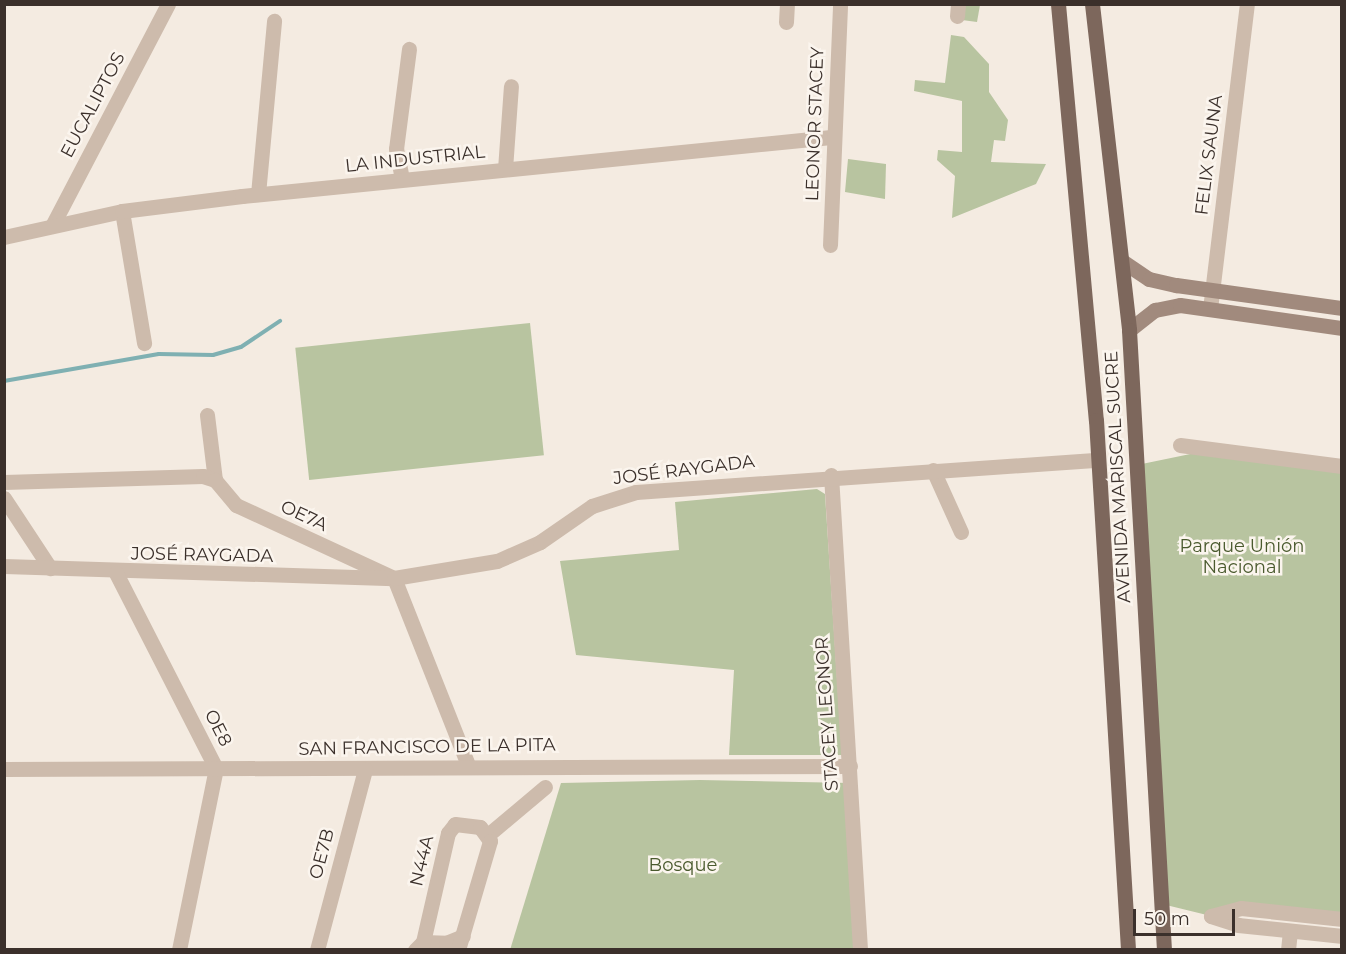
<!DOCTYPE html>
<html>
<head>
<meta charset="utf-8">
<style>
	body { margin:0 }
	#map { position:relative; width:1346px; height:954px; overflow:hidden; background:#f4ebe1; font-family:Montserrat,sans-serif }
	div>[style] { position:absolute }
	.green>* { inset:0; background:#b8c4a0; transform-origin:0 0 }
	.stream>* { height:4px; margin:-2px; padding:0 2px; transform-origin:2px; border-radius:2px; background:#7fb0b2 }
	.street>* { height:15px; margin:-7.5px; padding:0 7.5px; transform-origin:7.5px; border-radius:7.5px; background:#cdbbac }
	.secondary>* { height:15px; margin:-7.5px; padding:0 7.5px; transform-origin:7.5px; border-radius:7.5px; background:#a18a7d }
	.primary>* { height:15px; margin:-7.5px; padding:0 7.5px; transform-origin:7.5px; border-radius:7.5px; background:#7d675c }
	span { translate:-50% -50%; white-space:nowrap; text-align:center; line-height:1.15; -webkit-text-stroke:5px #fbf5ee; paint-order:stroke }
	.street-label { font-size:18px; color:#3b302b }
	.park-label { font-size:18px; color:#4a5a2e }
	.frame { position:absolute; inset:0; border:6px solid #3b302b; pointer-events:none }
	.scale { position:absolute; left:1133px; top:909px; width:102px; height:27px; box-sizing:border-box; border:3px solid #3b302b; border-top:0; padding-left:8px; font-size:18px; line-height:21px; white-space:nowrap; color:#3b302b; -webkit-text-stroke:4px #fbf5ee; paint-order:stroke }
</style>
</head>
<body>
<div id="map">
	<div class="green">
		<div style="clip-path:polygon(964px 5px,980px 5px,977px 22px,962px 20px)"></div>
		<div style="clip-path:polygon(951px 35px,964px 37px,989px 64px,989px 92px,1008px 120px,1005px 141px,994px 140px,991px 162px,1046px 164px,1036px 184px,952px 218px,955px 176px,937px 160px,938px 150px,962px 152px,962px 101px,914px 91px,915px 80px,945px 83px)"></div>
		<div style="clip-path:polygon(848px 159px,886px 164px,885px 199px,845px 192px)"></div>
		<div style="left:530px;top:323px;width:133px;height:236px;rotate:84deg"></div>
		<div style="clip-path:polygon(1200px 452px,1341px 466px,1341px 919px,1241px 908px,1211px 916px,1162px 904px,1137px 465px)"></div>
		<div style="clip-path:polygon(817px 489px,825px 494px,842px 755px,729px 755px,734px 670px,576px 655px,560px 561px,679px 550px,675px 502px)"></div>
		<div style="clip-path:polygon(700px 780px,850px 783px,856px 949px,510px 950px,561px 783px)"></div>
	</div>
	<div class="stream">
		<div style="left:4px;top:381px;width:157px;rotate:-9.9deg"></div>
		<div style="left:159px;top:354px;width:54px;rotate:1.1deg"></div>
		<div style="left:213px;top:355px;width:29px;rotate:-16deg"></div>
		<div style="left:241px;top:347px;width:47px;rotate:-33.7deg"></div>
	</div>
	<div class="street">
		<div style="left:957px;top:16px;width:12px;rotate:-85deg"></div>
		<div style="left:786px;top:22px;width:18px;rotate:-87deg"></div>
		<div style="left:505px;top:169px;width:83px;rotate:-85.9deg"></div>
		<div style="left:402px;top:179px;width:31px;rotate:-101deg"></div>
		<div style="left:396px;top:149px;width:101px;rotate:-82.6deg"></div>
		<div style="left:258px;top:194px;width:174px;rotate:-84.7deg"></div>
		<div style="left:122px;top:211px;width:134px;rotate:80.5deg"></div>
		<div style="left:53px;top:224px;width:248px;rotate:-62.4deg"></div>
		<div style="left:4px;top:237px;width:121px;rotate:-12.4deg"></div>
		<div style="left:122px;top:211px;width:121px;rotate:-7.1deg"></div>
		<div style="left:242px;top:196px;width:592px;rotate:-5.72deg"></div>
		<div style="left:830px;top:245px;width:241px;rotate:-87.6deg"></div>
		<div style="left:1210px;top:309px;width:307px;rotate:-83.1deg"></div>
		<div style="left:207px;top:415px;width:65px;rotate:83deg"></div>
		<div style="left:1180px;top:445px;width:163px;rotate:7.4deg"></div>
		<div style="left:933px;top:470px;width:68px;rotate:65.7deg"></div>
		<div style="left:831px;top:475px;width:476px;rotate:86.5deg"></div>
		<div style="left:4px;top:482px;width:199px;rotate:-1.7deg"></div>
		<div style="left:203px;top:476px;width:13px;rotate:18deg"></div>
		<div style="left:215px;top:480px;width:33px;rotate:50deg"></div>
		<div style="left:236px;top:505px;width:174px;rotate:24.8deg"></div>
		<div style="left:394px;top:578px;width:203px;rotate:68.4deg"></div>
		<div style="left:4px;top:498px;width:84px;rotate:56.7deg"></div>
		<div style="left:4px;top:566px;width:390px;rotate:1.8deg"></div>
		<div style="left:394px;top:578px;width:104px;rotate:-9.4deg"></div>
		<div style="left:497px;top:561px;width:47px;rotate:-23.8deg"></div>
		<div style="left:540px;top:542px;width:63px;rotate:-34.7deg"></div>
		<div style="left:592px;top:506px;width:46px;rotate:-17.7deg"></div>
		<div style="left:636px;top:492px;width:463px;rotate:-4deg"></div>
		<div style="left:116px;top:573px;width:219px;rotate:62.9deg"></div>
		<div style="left:216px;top:768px;width:186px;rotate:101.5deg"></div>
		<div style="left:4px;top:769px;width:846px;rotate:-0.2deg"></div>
		<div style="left:489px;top:834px;width:73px;rotate:-40deg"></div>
		<div style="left:1211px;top:916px;width:28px;rotate:18deg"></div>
		<div style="left:1238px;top:925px;width:105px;rotate:6deg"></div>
		<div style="left:1211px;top:916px;width:31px;rotate:-15deg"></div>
		<div style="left:1241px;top:908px;width:102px;rotate:6.2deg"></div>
		<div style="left:423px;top:942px;width:23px;rotate:2deg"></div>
		<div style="left:446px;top:943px;width:18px;rotate:-22deg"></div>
		<div style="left:317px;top:950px;width:187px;rotate:-75.1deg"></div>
		<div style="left:415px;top:950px;width:11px;rotate:-45deg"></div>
		<div style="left:423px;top:942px;width:112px;rotate:-77.1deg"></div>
		<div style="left:448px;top:833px;width:11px;rotate:-52deg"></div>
		<div style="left:455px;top:824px;width:25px;rotate:7deg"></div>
		<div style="left:480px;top:827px;width:17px;rotate:54deg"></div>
		<div style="left:490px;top:841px;width:114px;rotate:106.4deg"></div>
		<div style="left:1288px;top:950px;width:19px;rotate:-84deg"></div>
	</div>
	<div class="secondary">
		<div style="left:1122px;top:261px;width:32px;rotate:34deg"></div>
		<div style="left:1149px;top:279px;width:28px;rotate:13deg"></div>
		<div style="left:1176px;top:285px;width:168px;rotate:7.9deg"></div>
		<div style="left:1129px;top:330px;width:33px;rotate:-38deg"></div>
		<div style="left:1155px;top:310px;width:25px;rotate:-11deg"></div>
		<div style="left:1180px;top:305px;width:164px;rotate:8.1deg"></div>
	</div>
	<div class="primary">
		<div style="left:1058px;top:4px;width:418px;rotate:84.8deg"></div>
		<div style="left:1096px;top:420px;width:531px;rotate:86.54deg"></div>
		<div style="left:1092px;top:4px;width:328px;rotate:83.5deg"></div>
		<div style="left:1129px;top:330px;width:621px;rotate:86.77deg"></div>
	</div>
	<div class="street-label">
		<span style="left:93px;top:105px;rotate:-62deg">EUCALIPTOS</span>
		<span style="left:815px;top:124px;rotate:-88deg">LEONOR STACEY</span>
		<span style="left:1209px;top:155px;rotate:-83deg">FELIX SAUNA</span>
		<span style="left:415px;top:159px;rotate:-6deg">LA INDUSTRIAL</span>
		<span style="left:684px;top:470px;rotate:-7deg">JOSÉ RAYGADA</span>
		<span style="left:1118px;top:477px;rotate:-93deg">AVENIDA MARISCAL SUCRE</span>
		<span style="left:304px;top:516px;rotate:25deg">OE7A</span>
		<span style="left:202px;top:555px;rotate:1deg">JOSÉ RAYGADA</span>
		<span style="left:827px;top:714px;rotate:-94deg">STACEY LEONOR</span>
		<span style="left:218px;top:728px;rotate:63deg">OE8</span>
		<span style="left:427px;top:747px;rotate:-1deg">SAN FRANCISCO DE LA PITA</span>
		<span style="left:322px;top:854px;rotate:-75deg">OE7B</span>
		<span style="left:422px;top:861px;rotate:-77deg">N44A</span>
	</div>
	<div class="park-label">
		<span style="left:1242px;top:557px">Parque Unión<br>Nacional</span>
		<span style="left:683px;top:865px">Bosque</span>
	</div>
	<div class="frame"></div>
	<div class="scale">50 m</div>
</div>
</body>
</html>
